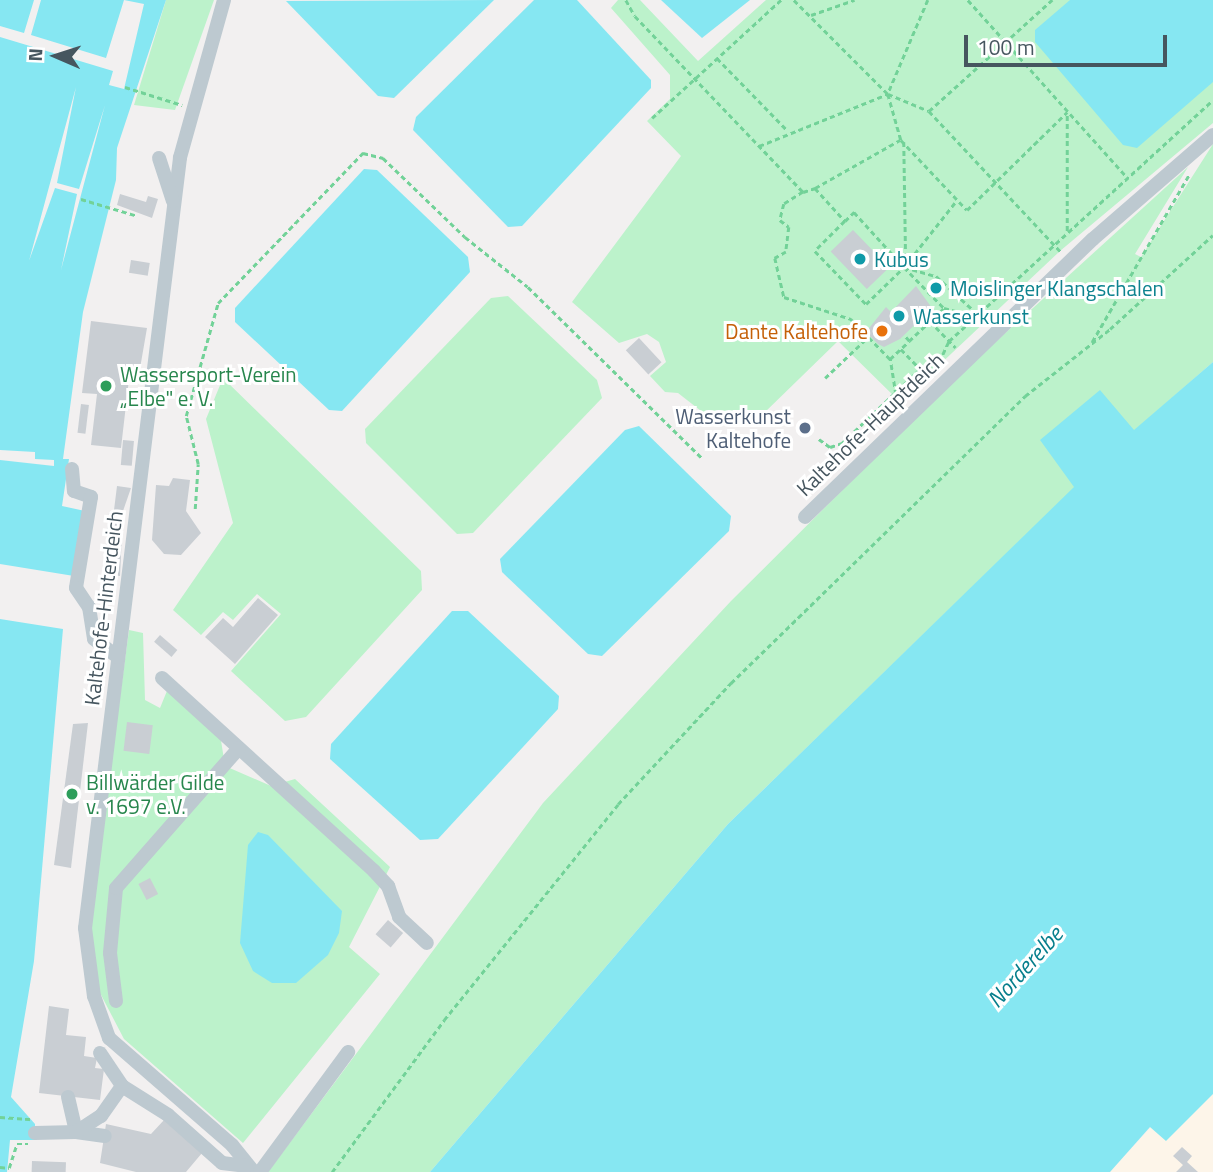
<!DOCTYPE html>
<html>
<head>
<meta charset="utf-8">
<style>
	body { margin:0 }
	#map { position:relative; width:1213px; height:1172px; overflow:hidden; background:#f2f0f0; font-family:"Titillium Web",sans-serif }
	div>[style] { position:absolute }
	.commercial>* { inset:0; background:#fdf5e9 }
	.green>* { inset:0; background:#bcf2cb }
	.water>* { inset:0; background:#86e7f2 }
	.pier>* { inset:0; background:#f2f0f0 }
	.building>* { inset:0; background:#c9ced3; transform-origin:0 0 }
	.path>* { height:2.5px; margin-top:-1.25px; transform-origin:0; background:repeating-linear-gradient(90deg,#72d298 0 5px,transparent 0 8.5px) }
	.minor>* { height:14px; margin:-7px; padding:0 7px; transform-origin:7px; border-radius:7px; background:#bdc9d0 }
	.dots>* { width:19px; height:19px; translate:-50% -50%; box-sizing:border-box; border:4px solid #fff; border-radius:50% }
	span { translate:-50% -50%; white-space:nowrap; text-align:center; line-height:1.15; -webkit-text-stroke:6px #fff; paint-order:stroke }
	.culture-label { font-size:21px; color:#0d838f }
	.left { translate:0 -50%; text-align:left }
	.food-label { font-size:21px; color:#c56008 }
	.right { translate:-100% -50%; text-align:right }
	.leisure-label { font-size:21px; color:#27864d }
	.service-label { font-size:21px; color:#4e5e75 }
	.street-label { font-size:21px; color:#46565f }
	.water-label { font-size:23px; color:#067e8c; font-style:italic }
	.north { position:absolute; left:21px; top:21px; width:70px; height:70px; -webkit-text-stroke:5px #fff; paint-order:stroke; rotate:273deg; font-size:19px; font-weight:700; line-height:28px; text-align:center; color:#46565f }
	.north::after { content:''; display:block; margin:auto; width:24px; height:32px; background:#46565f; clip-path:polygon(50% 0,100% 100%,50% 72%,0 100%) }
	.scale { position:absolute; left:964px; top:35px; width:203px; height:32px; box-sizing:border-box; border:4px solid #46565f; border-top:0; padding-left:9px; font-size:21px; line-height:24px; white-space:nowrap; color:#46565f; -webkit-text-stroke:5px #fff; paint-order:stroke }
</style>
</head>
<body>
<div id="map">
	<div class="commercial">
		<div style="clip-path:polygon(1213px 1093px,1213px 1172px,1110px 1172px,1151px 1127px,1166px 1140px)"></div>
	</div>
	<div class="green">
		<div style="clip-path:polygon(166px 0,214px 0,175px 110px,134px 105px)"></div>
		<div style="clip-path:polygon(618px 0,640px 0,698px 61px,766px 0,1213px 0,1213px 123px,1060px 251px,900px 402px,838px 341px,761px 416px,719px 425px,678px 393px,665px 392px,650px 376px,666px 362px,659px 342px,647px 334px,619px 343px,572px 302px,681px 156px,647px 121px,670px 99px,670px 75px,611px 8px)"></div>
		<div style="clip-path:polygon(1213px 144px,1213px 362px,1134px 431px,1041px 440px,1075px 487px,728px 824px,430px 1172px,268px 1172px,543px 803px,731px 601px,945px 388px,1188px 167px,1135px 254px,1141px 257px)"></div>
		<div style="clip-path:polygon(508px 296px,597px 380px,602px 398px,473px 533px,457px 534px,366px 443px,365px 429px,491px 298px)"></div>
		<div style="clip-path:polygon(223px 378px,421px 571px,422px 590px,306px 717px,285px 721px,231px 671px,281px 614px,257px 594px,233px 620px,223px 612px,201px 635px,173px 610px,233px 523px,206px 419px)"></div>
		<div style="clip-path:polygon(129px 630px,143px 633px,145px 700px,160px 708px,169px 686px,220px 734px,225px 766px,271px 786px,295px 779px,390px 867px,349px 947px,380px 974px,243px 1143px,124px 1039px,99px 991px,88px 933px)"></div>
	</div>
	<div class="water">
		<div style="clip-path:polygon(0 0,166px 0,117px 148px,116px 180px,83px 312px,63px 459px,69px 459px,62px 506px,85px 511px,74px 576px,0 564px)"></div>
		<div style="clip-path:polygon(494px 0,394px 98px,378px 96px,286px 1px)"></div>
		<div style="clip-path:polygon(534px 0,577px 0,651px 80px,651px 88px,522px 226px,508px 227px,413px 130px,416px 117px)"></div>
		<div style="clip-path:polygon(661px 0,750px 0,702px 38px)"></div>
		<div style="clip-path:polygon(1070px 0,1213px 0,1213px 82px,1137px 148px,1123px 145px,1035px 42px,1035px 30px)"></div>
		<div style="clip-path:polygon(364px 169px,377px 170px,468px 257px,470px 272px,342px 411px,329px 410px,235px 322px,235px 308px)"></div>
		<div style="clip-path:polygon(1213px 362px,1213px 1094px,1166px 1141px,1150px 1127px,1110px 1172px,430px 1172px,728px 824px,1074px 487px,1040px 440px,1100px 390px,1134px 430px)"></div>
		<div style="clip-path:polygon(639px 426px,731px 516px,729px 531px,602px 656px,588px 654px,502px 572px,500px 559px,625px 430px)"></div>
		<div style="clip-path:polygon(452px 611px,468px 611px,559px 696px,558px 709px,438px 839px,420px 840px,330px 759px,331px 744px)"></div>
		<div style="clip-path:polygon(0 619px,63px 629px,34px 961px,11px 1097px,35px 1124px,35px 1140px,10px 1140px,7px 1172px,0 1172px)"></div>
		<div style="clip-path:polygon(258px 832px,268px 835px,342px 911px,339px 933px,328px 955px,296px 983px,272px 983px,253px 971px,240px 943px,248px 845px)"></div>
	</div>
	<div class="pier">
		<div style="clip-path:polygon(34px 0,41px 0,31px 35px,106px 58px,124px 0,144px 4px,124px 89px,109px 85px,113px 71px,0 37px,0 26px,24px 33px)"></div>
		<div style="clip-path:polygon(76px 87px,57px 183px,79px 189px,105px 105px,61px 270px,77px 194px,55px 188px,29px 261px)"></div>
		<div style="clip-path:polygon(0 450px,35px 452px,35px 459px,54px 460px,54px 466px,0 460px)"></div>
	</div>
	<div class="building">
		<div style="clip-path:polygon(120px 194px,146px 202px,148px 196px,158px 199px,152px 218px,117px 205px)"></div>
		<div style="left:853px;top:230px;width:52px;height:31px;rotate:46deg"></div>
		<div style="left:131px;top:260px;width:19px;height:13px;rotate:9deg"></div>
		<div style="clip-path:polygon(916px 286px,932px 308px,900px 339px,884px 347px,878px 344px,866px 332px,886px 307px,891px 312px)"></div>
		<div style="clip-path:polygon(91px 321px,147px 328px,138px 380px,129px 379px,121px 448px,91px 445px,97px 394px,82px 393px)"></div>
		<div style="left:639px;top:338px;width:33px;height:18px;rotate:47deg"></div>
		<div style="left:81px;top:404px;width:8px;height:29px;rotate:7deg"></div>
		<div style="left:123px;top:440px;width:11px;height:25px;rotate:5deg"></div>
		<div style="clip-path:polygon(173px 478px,190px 480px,186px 511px,201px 533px,181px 555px,164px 554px,152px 540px,156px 485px,169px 486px)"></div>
		<div style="clip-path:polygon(117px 486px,131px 488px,123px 511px,114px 510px)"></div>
		<div style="clip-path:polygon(109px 513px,123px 514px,120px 576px,103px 574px)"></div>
		<div style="clip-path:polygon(258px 598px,278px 615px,235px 664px,205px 637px,223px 618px,233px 627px)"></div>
		<div style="left:160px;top:635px;width:23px;height:9px;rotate:41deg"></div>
		<div style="left:127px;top:722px;width:26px;height:29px;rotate:7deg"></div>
		<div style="clip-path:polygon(88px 723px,71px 868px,54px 865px,73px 724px)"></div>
		<div style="left:150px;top:878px;width:18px;height:13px;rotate:63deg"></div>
		<div style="left:388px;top:920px;width:20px;height:19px;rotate:41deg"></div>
		<div style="clip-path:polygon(49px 1006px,69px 1009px,66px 1035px,86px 1037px,84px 1056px,97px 1058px,95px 1068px,104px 1069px,100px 1100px,39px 1093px)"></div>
		<div style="clip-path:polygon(164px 1120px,202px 1153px,186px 1172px,136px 1172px,100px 1163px,106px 1124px,151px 1134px)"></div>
		<div style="clip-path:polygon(1182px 1147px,1192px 1156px,1187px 1162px,1198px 1172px,1176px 1172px,1183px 1165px,1173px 1156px)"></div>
		<div style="left:32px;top:1161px;width:34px;height:11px;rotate:2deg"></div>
	</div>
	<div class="path">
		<div style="left:626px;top:0;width:18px;rotate:61deg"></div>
		<div style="left:635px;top:16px;width:243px;rotate:46.3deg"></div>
		<div style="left:803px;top:192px;width:13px;rotate:-18deg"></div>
		<div style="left:815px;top:188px;width:45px;rotate:47.7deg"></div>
		<div style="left:845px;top:221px;width:13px;rotate:-45deg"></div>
		<div style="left:854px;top:212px;width:74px;rotate:47.7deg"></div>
		<div style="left:904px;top:267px;width:33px;rotate:16deg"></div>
		<div style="left:936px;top:276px;width:64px;rotate:42.5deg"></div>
		<div style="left:794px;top:0;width:133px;rotate:45deg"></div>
		<div style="left:888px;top:94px;width:44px;rotate:22.5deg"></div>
		<div style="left:929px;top:111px;width:193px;rotate:46.9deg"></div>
		<div style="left:928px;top:0;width:102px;rotate:113.1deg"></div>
		<div style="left:888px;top:94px;width:48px;rotate:74.2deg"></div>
		<div style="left:901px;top:140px;width:96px;rotate:46.7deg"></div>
		<div style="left:967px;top:210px;width:140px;rotate:-44.4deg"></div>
		<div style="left:968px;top:0;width:237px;rotate:48.1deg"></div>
		<div style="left:811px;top:15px;width:46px;rotate:-19.2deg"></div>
		<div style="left:717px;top:58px;width:100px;rotate:45.8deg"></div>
		<div style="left:125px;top:87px;width:60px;rotate:17.5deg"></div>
		<div style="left:929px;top:111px;width:166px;rotate:-42.1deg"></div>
		<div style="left:652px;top:118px;width:175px;rotate:-42.5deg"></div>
		<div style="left:904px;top:142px;width:122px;rotate:89.1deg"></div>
		<div style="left:759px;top:146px;width:139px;rotate:-22deg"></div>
		<div style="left:815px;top:188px;width:98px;rotate:-29.5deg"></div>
		<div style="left:803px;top:192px;width:22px;rotate:148deg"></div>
		<div style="left:784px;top:204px;width:16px;rotate:104deg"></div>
		<div style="left:780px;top:220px;width:11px;rotate:38deg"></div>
		<div style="left:789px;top:227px;width:25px;rotate:97deg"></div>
		<div style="left:786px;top:252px;width:13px;rotate:151deg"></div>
		<div style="left:775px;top:258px;width:40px;rotate:77deg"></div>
		<div style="left:784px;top:297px;width:71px;rotate:18.2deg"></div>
		<div style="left:851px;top:319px;width:56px;rotate:45.7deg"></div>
		<div style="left:81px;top:199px;width:59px;rotate:16.6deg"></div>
		<div style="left:845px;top:221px;width:42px;rotate:135deg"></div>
		<div style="left:815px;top:251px;width:74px;rotate:46.1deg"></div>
		<div style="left:866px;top:304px;width:53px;rotate:-44.2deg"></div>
		<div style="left:904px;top:267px;width:85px;rotate:-51.7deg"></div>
		<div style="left:1067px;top:231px;width:119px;rotate:-90deg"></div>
		<div style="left:904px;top:267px;width:57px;rotate:45.7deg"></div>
		<div style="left:944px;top:308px;width:31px;rotate:15deg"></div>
		<div style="left:930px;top:321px;width:37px;rotate:46deg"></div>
		<div style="left:909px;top:341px;width:48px;rotate:-43.3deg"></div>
		<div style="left:1092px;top:342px;width:193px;rotate:-59.9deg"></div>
		<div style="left:901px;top:349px;width:42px;rotate:46deg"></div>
		<div style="left:825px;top:378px;width:59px;rotate:-43.6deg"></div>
		<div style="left:897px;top:403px;width:45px;rotate:-99deg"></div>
		<div style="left:890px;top:359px;width:26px;rotate:-43deg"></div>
		<div style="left:909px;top:341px;width:8px;rotate:-130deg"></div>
		<div style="left:819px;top:439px;width:14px;rotate:36deg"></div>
		<div style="left:830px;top:447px;width:13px;rotate:-18deg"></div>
		<div style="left:842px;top:443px;width:108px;rotate:-43.5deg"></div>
		<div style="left:920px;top:369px;width:20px;rotate:-20deg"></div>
		<div style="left:939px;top:362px;width:23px;rotate:-65deg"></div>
		<div style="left:949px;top:341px;width:357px;rotate:-42.4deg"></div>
		<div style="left:195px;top:509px;width:45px;rotate:-86.2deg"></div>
		<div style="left:198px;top:464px;width:49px;rotate:-104deg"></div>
		<div style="left:186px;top:416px;width:117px;rotate:-74.2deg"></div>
		<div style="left:218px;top:303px;width:209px;rotate:-46deg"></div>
		<div style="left:363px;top:153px;width:21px;rotate:14deg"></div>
		<div style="left:383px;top:158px;width:114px;rotate:43.9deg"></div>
		<div style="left:465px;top:237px;width:80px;rotate:38.4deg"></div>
		<div style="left:528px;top:287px;width:245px;rotate:44.5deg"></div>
		<div style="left:0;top:1117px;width:32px;rotate:4deg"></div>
		<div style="left:0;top:1167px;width:9px;rotate:6deg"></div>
		<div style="left:9px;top:1168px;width:25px;rotate:-72deg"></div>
		<div style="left:17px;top:1144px;width:11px"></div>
		<div style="left:332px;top:1172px;width:189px;rotate:-53.6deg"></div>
		<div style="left:444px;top:1020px;width:277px;rotate:-51.1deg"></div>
		<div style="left:618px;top:804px;width:166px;rotate:-47deg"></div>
		<div style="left:731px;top:683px;width:411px;rotate:-44.3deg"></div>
		<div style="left:1025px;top:396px;width:108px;rotate:-38.2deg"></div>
		<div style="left:1110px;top:329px;width:139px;rotate:-42.4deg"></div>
	</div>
	<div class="minor">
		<div style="left:224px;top:0;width:164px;rotate:105.6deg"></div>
		<div style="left:180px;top:158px;width:776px;rotate:97.03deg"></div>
		<div style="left:85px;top:928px;width:69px;rotate:82.5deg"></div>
		<div style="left:94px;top:996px;width:45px;rotate:70.3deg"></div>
		<div style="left:109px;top:1038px;width:163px;rotate:41deg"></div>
		<div style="left:232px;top:1145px;width:35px;rotate:51deg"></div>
		<div style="left:159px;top:158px;width:45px;rotate:72deg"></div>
		<div style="left:72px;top:469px;width:22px;rotate:85deg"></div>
		<div style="left:74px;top:491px;width:18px;rotate:19deg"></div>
		<div style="left:91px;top:497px;width:92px;rotate:99.4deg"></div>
		<div style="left:76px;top:588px;width:23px;rotate:56deg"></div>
		<div style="left:89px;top:607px;width:32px;rotate:81deg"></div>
		<div style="left:94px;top:639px;width:30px;rotate:37deg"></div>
		<div style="left:805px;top:517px;width:400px;rotate:-44deg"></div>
		<div style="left:1093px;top:239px;width:159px;rotate:-40.9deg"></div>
		<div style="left:162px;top:678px;width:287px;rotate:42.3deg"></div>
		<div style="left:374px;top:871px;width:21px;rotate:47deg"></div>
		<div style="left:388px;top:886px;width:33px;rotate:70deg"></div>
		<div style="left:399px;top:917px;width:38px;rotate:43deg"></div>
		<div style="left:116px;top:1001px;width:48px;rotate:-97.1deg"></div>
		<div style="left:110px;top:953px;width:65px;rotate:-84.7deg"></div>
		<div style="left:116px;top:888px;width:186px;rotate:-48.7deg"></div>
		<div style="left:100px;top:1053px;width:40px;rotate:56deg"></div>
		<div style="left:122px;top:1086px;width:54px;rotate:32.2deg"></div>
		<div style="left:168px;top:1115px;width:72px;rotate:41.6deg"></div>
		<div style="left:222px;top:1163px;width:24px;rotate:7deg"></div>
		<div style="left:68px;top:1097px;width:36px;rotate:77deg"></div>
		<div style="left:76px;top:1132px;width:29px;rotate:8deg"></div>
		<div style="left:35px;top:1133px;width:41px;rotate:-1.4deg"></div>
		<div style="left:76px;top:1132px;width:30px;rotate:-33deg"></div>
		<div style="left:101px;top:1116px;width:37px;rotate:-55deg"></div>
		<div style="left:260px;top:1172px;width:149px;rotate:-53.7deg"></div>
	</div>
	<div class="dots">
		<div style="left:860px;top:259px;background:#0f9aa8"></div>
		<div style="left:936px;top:288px;background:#0f9aa8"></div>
		<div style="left:899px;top:316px;background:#0f9aa8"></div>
		<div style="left:882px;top:331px;background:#e8710a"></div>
		<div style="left:106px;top:386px;background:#2e9e5b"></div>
		<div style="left:805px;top:428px;background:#5c6f8a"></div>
		<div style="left:72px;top:794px;background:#2e9e5b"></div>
	</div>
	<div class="culture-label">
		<span class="left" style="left:874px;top:259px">Kubus</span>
		<span class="left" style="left:950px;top:288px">Moislinger Klangschalen</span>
		<span class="left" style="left:913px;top:316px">Wasserkunst</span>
	</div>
	<div class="food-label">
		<span class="right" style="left:868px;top:331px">Dante Kaltehofe</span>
	</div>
	<div class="leisure-label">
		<span class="left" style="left:120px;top:386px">Wassersport-Verein<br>„Elbe" e. V.</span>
		<span class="left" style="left:86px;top:794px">Billwärder Gilde<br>v. 1697 e.V.</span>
	</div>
	<div class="service-label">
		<span class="right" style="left:791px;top:428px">Wasserkunst<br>Kaltehofe</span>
	</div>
	<div class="street-label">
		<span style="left:870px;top:424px;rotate:-44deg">Kaltehofe-Hauptdeich</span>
		<span style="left:103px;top:608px;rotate:-83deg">Kaltehofe-Hinterdeich</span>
	</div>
	<div class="water-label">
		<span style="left:1025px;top:967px;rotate:-48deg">Norderelbe</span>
	</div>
	<div class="north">N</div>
	<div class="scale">100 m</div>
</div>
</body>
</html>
